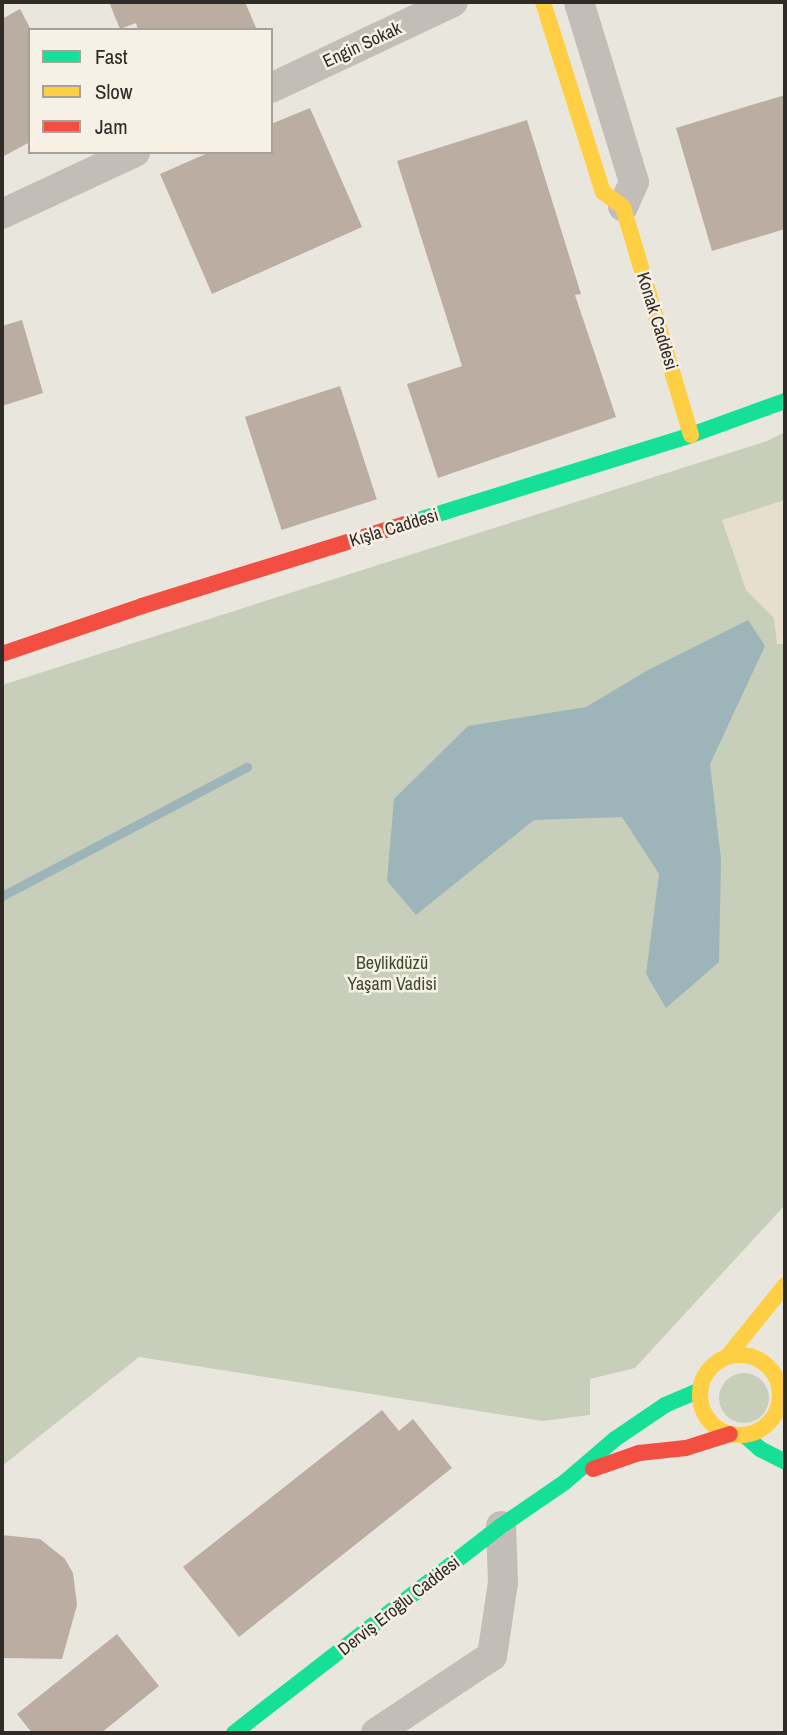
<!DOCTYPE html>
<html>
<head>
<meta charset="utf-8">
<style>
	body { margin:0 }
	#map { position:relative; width:787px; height:1735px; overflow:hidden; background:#e9e6de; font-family:"Archivo Narrow",sans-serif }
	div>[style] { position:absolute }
	.green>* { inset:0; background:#c7ceba }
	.round { border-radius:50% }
	.plaza>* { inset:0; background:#e6dfcf }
	.water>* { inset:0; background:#9db5b8 }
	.stream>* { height:9px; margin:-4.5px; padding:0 4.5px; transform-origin:4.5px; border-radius:4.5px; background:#9db5b8 }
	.building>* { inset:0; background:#bbada2; transform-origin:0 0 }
	.street>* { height:30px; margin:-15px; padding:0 15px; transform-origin:15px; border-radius:15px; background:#c2bdb7 }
	.fast>* { height:16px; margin:-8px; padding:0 8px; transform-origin:8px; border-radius:8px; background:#16e098 }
	.slow>* { height:16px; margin:-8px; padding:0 8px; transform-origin:8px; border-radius:8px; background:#ffcf43 }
	.slow>.ring { margin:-8px; padding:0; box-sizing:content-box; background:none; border:16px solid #ffcf43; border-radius:50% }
	.jam>* { height:16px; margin:-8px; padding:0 8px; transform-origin:8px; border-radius:8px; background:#f24e42 }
	span { translate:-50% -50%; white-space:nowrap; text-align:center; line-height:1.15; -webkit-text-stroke:5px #f6f0e5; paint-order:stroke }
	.street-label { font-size:18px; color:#312b27 }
	.park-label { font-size:18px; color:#3d4c2e }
	.frame { position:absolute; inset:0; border:4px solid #312b27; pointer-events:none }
	.legend { position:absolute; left:28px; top:28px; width:245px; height:126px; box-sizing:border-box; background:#f6f0e5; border:2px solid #a7a199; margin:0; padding:9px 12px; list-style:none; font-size:21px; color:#312b27 }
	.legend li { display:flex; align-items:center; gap:14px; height:35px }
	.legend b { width:35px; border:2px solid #a7a199 }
</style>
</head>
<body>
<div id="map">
	<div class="green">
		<div style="clip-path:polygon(785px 432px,785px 1205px,635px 1368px,590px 1379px,590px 1415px,542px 1421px,139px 1357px,2px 1466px,2px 685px,767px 441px)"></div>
		<div class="round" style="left:719px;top:1373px;width:50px;height:50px"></div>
	</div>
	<div class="plaza">
		<div style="clip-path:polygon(785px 500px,785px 644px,777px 644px,774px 618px,746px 590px,722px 520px)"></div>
	</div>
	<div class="water">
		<div style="clip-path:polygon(748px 620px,765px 646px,710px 764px,721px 859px,719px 962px,666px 1008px,646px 974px,659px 874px,622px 817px,534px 820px,416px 915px,387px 881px,394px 799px,468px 726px,586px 707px,648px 670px)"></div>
	</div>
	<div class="stream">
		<div style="left:2px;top:896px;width:277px;rotate:-27.8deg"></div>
	</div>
	<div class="building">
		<div style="clip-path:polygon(109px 2px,245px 2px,257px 30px,138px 30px,136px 23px,120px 29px)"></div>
		<div style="clip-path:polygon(20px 9px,30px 28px,30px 142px,2px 157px,2px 19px)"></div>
		<div style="clip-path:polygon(785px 95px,785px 229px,712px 251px,676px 128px)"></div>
		<div style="clip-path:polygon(310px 108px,362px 227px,212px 294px,160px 174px,210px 152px,271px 152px,271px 124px)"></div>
		<div style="clip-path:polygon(527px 120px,581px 294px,575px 295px,616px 417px,438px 478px,407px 384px,462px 366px,397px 161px)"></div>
		<div style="clip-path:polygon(22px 320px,43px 393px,2px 406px,2px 326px)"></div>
		<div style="left:340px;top:386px;width:119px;height:100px;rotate:72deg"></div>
		<div style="clip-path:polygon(382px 1410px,399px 1431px,413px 1419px,452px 1468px,239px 1637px,183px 1567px)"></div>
		<div style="clip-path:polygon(2px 1535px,40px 1539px,65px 1559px,73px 1573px,77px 1605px,62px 1659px,2px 1658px)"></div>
		<div style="clip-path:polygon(117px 1634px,159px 1686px,101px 1733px,32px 1733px,17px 1714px)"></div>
	</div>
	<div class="street">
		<div style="left:579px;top:2px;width:188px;rotate:73deg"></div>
		<div style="left:634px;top:182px;width:27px;rotate:114deg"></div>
		<div style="left:271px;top:88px;width:201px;rotate:-25.3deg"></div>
		<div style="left:2px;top:214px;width:147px;rotate:-25deg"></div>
		<div style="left:376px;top:1733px;width:139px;rotate:-33.6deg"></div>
		<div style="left:492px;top:1656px;width:75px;rotate:-81.5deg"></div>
		<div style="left:503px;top:1582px;width:56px;rotate:-92deg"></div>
	</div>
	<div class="fast">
		<div style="left:409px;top:523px;width:295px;rotate:-17.3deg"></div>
		<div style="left:691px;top:435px;width:100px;rotate:-19.9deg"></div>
		<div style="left:744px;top:1435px;width:21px;rotate:41deg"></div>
		<div style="left:760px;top:1449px;width:28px;rotate:27deg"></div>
		<div style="left:234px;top:1733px;width:338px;rotate:-37.8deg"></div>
		<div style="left:501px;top:1526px;width:78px;rotate:-34.5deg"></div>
		<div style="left:565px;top:1482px;width:66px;rotate:-40.7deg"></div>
		<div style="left:615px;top:1439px;width:60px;rotate:-34.2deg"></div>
		<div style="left:665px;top:1405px;width:38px;rotate:-23deg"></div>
	</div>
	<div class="slow">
		<div style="left:543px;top:2px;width:199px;rotate:72.5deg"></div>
		<div style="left:603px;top:192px;width:25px;rotate:37deg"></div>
		<div style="left:623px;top:207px;width:238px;rotate:73.4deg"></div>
		<div class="ring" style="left:700px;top:1355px;width:64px;height:64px"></div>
		<div style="left:727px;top:1357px;width:92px;rotate:-51.1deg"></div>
	</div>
	<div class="jam">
		<div style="left:2px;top:654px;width:148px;rotate:-18.9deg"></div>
		<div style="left:142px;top:606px;width:280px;rotate:-17.3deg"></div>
		<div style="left:593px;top:1469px;width:49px;rotate:-19.2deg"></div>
		<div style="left:639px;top:1453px;width:47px;rotate:-6.1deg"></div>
		<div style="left:686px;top:1448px;width:46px;rotate:-17.7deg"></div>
	</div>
	<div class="street-label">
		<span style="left:362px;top:45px;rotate:-25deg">Engin Sokak</span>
		<span style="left:657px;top:321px;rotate:73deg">Konak Caddesi</span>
		<span style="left:394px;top:528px;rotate:-17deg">Kışla Caddesi</span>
		<span style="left:399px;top:1606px;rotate:-38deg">Derviş Eroğlu Caddesi</span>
	</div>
	<div class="park-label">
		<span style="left:392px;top:974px">Beylikdüzü<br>Yaşam Vadisi</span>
	</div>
	<div class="frame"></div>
	<ul class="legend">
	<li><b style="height:9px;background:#16e098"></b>Fast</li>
	<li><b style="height:9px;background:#ffcf43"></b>Slow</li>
	<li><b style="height:9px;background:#f24e42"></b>Jam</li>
	</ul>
</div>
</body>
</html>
